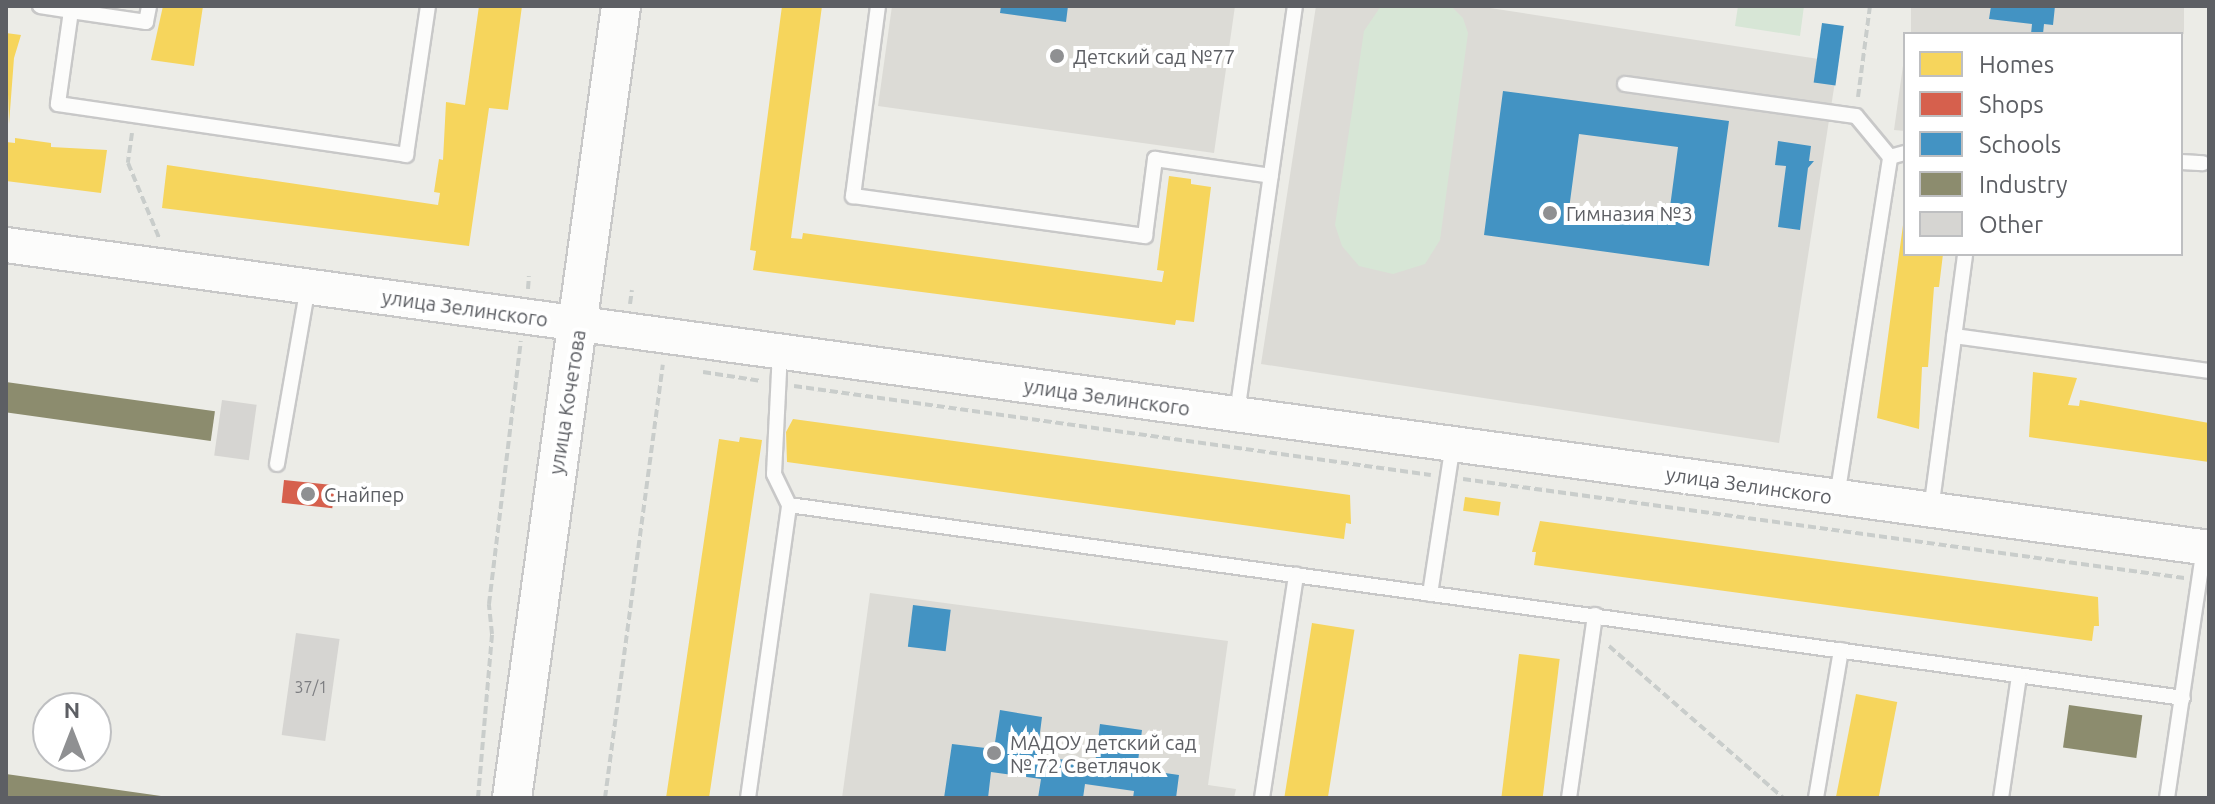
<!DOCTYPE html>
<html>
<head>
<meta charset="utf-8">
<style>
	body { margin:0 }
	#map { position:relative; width:2215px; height:804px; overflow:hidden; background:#ecece7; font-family:Ubuntu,sans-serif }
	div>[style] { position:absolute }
	.education>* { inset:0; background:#dcdbd6; transform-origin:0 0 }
	.green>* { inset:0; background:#d7e6d6 }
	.homes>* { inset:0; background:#f6d55c; transform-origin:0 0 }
	.shops>* { inset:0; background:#d6604d; transform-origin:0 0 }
	.schools>* { inset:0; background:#4393c3; transform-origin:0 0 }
	.industry>* { inset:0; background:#8c8c6e; transform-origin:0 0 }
	.building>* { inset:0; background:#d6d5d2; transform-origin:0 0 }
	.path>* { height:4px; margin-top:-2px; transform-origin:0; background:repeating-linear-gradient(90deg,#c9cdcb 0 8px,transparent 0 12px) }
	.roads { filter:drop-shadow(2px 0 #c8c8c8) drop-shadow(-2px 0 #c8c8c8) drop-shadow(0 2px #c8c8c8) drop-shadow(0 -2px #c8c8c8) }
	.service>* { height:14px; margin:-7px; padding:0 7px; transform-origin:7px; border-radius:7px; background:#fcfcfb }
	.tertiary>* { height:34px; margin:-17px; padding:0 17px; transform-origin:17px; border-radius:17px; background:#fcfcfb }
	.secondary>* { height:38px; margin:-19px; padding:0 19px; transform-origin:19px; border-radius:19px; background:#fcfcfb }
	.dots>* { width:22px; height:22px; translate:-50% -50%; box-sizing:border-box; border:4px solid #fff; border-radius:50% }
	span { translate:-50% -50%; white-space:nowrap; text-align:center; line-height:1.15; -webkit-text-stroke:8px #fff; paint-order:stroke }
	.number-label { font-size:16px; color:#7c7d80 }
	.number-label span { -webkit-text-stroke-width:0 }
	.poi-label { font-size:20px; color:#5d5f64 }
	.left { translate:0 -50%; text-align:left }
	.street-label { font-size:20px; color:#5d5f64 }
	.frame { position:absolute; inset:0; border:8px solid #5d5f64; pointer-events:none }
	.legend { position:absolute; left:1903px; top:32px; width:280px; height:224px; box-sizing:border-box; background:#fff; border:2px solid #bebfc1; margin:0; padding:10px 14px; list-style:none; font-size:24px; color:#5d5f64 }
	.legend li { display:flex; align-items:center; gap:16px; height:40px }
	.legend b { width:40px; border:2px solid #bebfc1 }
	.north { position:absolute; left:32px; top:692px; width:80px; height:80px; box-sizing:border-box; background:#fff; border:2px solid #bebfc1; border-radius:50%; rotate:0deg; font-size:22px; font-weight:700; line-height:32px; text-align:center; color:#5d5f64 }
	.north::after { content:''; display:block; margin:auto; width:28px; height:36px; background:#8f9092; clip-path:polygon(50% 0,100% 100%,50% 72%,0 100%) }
</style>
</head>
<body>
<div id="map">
	<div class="education">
		<div style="clip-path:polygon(892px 6px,1235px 6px,1214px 153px,878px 106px)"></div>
		<div style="clip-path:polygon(1316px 6px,1477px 6px,1838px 62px,1779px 443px,1261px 364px)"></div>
		<div style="left:1911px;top:6px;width:273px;height:28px"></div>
		<div style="clip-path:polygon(1905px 51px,1905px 131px,1894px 130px)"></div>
		<div style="clip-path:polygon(870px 593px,1228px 641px,1208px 785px,1236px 789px,1234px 798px,842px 798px)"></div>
	</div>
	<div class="green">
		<div style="clip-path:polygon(1381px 6px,1451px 6px,1463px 18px,1468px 33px,1440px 240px,1425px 264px,1393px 274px,1359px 266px,1342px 246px,1335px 225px,1364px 31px)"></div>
		<div style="clip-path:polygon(1738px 6px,1804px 6px,1800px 36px,1735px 26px)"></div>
	</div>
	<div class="homes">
		<div style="clip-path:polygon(163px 6px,203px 6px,194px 66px,151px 60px)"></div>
		<div style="clip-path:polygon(479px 6px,522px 6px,508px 110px,489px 108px,469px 246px,162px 208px,167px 165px,438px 205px,440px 193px,434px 192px,439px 159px,443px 160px,446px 102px,465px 105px)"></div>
		<div style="clip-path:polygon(782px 6px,822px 6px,791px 238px,802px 239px,803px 233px,1162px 282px,1164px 271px,1157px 270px,1169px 176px,1191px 179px,1191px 184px,1211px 187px,1194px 322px,1176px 320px,1175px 325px,753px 270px,756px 251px,750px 250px)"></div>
		<div style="clip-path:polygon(6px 33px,21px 35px,14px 58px,9px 124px)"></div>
		<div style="clip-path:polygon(15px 138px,51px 143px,51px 147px,107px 150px,101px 193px,6px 181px,6px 142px,15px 143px)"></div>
		<div style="clip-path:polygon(1903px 225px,1905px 254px,1943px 254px,1939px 287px,1934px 287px,1928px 367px,1922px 367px,1919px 429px,1877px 418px)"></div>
		<div style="clip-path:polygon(2033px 372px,2077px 378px,2068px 405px,2079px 406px,2080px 400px,2209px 423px,2209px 462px,2029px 437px)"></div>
		<div style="clip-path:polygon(793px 419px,1350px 495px,1351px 524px,1346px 523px,1344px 539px,787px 462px,786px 432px)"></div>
		<div style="clip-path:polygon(740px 437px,762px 440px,709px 798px,666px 798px,719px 439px,739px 442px)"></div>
		<div style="left:1465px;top:497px;width:36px;height:14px;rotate:8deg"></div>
		<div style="clip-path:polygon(1540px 521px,2098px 597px,2099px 626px,2094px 626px,2092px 641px,1534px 565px,1536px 552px,1532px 552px)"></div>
		<div style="left:1312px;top:623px;width:43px;height:177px;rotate:9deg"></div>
		<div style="left:1519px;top:654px;width:41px;height:145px;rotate:7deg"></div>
		<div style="left:1856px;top:694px;width:42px;height:106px;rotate:11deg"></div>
	</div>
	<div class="shops">
		<div style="left:284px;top:480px;width:51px;height:23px;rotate:6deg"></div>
	</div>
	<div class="schools">
		<div style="clip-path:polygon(1001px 6px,1068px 6px,1066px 22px,1000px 13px)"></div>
		<div style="clip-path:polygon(1991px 6px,2055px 6px,2053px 25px,2044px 24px,2043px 34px,2031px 34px,2032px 24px,1989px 19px)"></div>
		<div style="left:1822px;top:23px;width:22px;height:60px;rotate:8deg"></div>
		<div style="clip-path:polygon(evenodd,1503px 91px,1729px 121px,1709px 266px,1484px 235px,1503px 91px,1579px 134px,1678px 147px,1668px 222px,1569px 209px,1579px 134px)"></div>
		<div style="clip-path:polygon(1778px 141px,1811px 146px,1809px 161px,1814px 161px,1808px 168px,1800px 230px,1778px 227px,1786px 166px,1775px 165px)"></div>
		<div style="left:913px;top:605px;width:38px;height:42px;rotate:7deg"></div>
		<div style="clip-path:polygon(1000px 710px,1042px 717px,1037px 756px,1095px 764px,1100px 724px,1142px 730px,1137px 769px,1179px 775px,1176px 798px,1133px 798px,1134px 791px,1085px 784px,1083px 798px,1038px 798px,1041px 779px,991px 772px,988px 798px,944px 798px,952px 744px,994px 749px)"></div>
	</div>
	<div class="industry">
		<div style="left:6px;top:382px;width:211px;height:30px;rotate:8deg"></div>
		<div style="left:2069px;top:705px;width:74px;height:43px;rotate:8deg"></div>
		<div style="clip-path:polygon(6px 774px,161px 796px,161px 798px,6px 798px)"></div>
	</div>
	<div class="building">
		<div style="left:222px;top:400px;width:35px;height:56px;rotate:8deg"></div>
		<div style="left:296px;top:633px;width:44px;height:103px;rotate:8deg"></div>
	</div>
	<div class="path">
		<div style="left:1858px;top:97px;width:92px;rotate:-82.5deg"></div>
		<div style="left:132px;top:133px;width:30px;rotate:98deg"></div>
		<div style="left:128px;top:163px;width:81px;rotate:67.5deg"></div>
		<div style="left:528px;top:289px;width:13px;rotate:-86deg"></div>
		<div style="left:630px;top:304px;width:14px;rotate:-82deg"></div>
		<div style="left:703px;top:372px;width:59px;rotate:8.8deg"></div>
		<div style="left:794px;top:386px;width:643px;rotate:7.95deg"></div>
		<div style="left:1463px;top:479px;width:728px;rotate:7.82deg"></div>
		<div style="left:1609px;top:646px;width:231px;rotate:41.1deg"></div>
		<div style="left:478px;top:798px;width:165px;rotate:-85.1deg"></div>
		<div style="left:492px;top:634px;width:30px;rotate:-96deg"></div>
		<div style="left:489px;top:604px;width:265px;rotate:-83.1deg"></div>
		<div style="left:605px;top:798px;width:437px;rotate:-82.4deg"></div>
	</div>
	<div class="roads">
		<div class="service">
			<div style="left:40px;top:6px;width:31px;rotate:9deg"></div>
			<div style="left:71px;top:11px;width:94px;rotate:98deg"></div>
			<div style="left:58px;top:104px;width:352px;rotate:8.3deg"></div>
			<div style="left:406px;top:155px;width:151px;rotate:-81.6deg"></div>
			<div style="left:878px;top:6px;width:192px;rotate:97.5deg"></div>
			<div style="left:853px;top:196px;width:295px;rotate:7.8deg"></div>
			<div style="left:1145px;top:236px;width:78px;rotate:-82.6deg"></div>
			<div style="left:1155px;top:159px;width:117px;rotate:8.3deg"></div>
			<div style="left:71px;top:11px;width:76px;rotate:8.3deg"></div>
			<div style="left:146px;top:22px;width:16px;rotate:-79deg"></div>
			<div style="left:1625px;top:84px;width:233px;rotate:7.9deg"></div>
			<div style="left:1856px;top:116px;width:53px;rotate:50.3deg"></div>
			<div style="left:2181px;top:162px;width:22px;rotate:3deg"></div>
			<div style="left:1954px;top:336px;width:257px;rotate:7.8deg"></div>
			<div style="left:1237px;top:413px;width:411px;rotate:-81.9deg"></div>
			<div style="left:277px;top:464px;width:180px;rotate:-80.1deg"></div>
			<div style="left:1837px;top:497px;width:344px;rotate:-81.1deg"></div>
			<div style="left:1890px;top:157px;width:16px;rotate:-15deg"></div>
			<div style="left:789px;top:505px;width:1407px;rotate:7.88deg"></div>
			<div style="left:1931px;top:510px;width:258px;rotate:-82.4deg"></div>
			<div style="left:1430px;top:594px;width:152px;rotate:-81.3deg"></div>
			<div style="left:748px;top:798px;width:296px;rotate:-82deg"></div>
			<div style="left:789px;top:505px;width:34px;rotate:-116deg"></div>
			<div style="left:774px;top:474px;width:121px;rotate:-87.2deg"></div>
			<div style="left:1262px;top:798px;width:226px;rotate:-81.3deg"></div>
			<div style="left:1569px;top:798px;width:185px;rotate:-81.9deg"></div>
			<div style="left:1816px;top:798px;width:150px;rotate:-80.4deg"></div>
			<div style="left:2001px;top:798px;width:123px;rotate:-81.6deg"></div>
			<div style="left:2167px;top:798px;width:254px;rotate:-81.6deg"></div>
		</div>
		<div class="tertiary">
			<div style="left:6px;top:245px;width:2224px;rotate:7.83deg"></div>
		</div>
		<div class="secondary">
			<div style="left:512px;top:798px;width:799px;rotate:-82.16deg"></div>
		</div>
	</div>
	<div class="dots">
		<div style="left:1057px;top:56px;background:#8f9092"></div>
		<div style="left:1550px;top:213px;background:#8f9092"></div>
		<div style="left:308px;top:494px;background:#8f9092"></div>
		<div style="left:994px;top:753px;background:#8f9092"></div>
	</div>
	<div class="number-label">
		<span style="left:311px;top:687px">37/1</span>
	</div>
	<div class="poi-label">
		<span class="left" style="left:1073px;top:56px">Детский сад №77</span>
		<span class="left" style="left:1566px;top:213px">Гимназия №3</span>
		<span class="left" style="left:324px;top:494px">Снайпер</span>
		<span class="left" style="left:1010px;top:754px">МАДОУ детский сад<br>№ 72 Светлячок</span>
	</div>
	<div class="street-label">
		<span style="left:465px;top:308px;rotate:8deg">улица Зелинского</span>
		<span style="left:1107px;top:397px;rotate:8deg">улица Зелинского</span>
		<span style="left:567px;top:402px;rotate:-81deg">улица Кочетова</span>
		<span style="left:1749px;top:485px;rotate:8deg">улица Зелинского</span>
	</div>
	<div class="frame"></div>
	<ul class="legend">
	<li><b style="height:22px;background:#f6d55c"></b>Homes</li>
	<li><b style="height:22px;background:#d6604d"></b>Shops</li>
	<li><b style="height:22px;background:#4393c3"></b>Schools</li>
	<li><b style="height:22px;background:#8c8c6e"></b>Industry</li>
	<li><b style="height:22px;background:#d6d5d2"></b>Other</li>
	</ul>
	<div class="north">N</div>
</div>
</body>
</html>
